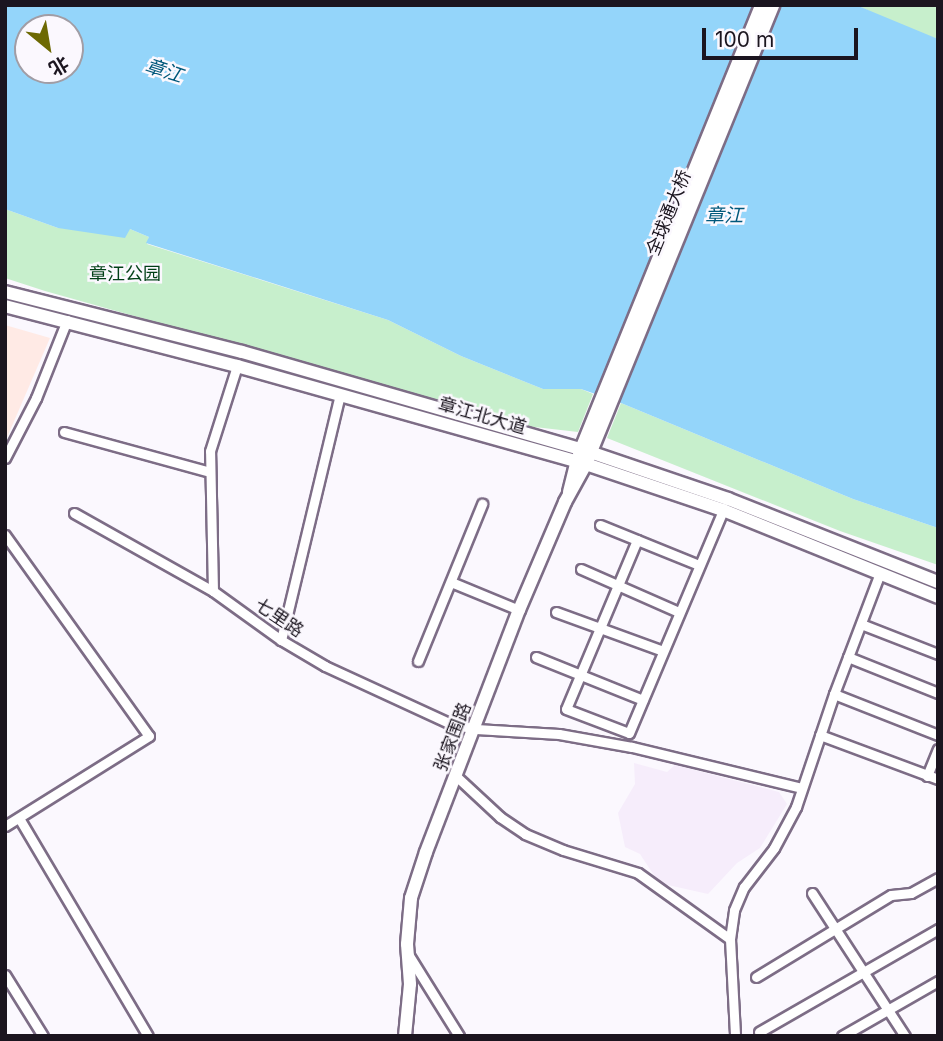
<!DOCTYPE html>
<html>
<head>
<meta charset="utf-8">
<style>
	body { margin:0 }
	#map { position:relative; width:943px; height:1041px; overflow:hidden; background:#fbf8fe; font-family:Inter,"Noto Sans SC",sans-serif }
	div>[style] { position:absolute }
	.commercial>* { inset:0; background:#ffeae5 }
	.built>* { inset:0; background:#f6edfb }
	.green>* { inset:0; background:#c7efcc }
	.water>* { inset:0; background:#94d5fa }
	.roads { filter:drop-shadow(2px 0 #7d6d86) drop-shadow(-2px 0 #7d6d86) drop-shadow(0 2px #7d6d86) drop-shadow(0 -2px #7d6d86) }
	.minor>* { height:9px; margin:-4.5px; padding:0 4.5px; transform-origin:4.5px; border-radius:4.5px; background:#fff }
	.tertiary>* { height:10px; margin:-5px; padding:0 5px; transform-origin:5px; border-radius:5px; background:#fff }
	.secondary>* { height:12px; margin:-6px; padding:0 6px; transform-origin:6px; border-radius:6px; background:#fff }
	span { translate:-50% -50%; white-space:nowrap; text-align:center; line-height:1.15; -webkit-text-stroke:5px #fbf8fe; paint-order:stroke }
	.street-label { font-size:18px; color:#1b151f }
	.park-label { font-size:18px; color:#003f16 }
	.water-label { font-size:19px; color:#00587b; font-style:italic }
	.frame { position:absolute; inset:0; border:7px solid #1b151f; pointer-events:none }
	.north { position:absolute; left:14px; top:14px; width:70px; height:70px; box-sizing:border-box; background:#fbf8fe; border:2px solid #a19da5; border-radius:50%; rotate:150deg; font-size:19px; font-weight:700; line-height:28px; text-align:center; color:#1b151f }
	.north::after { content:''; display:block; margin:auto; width:24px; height:32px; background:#6d6903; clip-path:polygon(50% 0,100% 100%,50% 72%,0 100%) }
	.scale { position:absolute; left:702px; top:28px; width:156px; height:32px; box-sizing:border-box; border:4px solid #1b151f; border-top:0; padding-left:9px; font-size:21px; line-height:24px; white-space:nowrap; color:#1b151f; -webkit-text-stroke:5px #fbf8fe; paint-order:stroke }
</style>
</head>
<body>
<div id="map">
	<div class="commercial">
		<div style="clip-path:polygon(5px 325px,50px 338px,5px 442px)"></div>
	</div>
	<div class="built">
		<div style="clip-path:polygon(634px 763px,667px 772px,675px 765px,779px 792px,787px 804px,760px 848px,737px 863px,708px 894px,659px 883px,640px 854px,625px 847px,618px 813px,635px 784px)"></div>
	</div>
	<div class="green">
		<div style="clip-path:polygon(856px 5px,938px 5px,938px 39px,913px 31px)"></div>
		<div style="clip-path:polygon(5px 209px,58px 228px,130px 229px,149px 237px,147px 244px,388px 320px,461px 356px,543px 389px,581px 389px,593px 394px,578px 432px,526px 426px,45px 291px,5px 278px)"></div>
		<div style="clip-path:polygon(621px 403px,853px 499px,938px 528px,938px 565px,840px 531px,607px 438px)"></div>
	</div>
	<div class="water">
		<div style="clip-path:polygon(evenodd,5px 5px,856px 5px,938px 39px,938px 528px,853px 499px,621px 403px,581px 389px,543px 389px,461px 356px,388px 320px,146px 243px,149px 237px,130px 229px,125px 238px,58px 228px,5px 209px,5px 5px,28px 28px,70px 28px,70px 70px,28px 70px,28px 28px)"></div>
	</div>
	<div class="roads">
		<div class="minor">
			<div style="left:64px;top:432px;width:151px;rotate:15.3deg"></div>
			<div style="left:5px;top:458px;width:68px;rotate:-62.7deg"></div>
			<div style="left:36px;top:398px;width:84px;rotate:-68.3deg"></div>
			<div style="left:74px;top:513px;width:159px;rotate:29.3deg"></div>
			<div style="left:213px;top:591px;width:84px;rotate:35.8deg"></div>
			<div style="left:281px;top:640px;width:51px;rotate:30.6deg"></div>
			<div style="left:325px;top:666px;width:139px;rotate:24.7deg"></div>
			<div style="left:451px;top:724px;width:25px;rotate:11deg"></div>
			<div style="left:476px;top:729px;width:83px;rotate:3.4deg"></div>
			<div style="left:559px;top:734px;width:74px;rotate:10.1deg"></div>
			<div style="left:632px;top:747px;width:174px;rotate:13.6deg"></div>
			<div style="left:600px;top:525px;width:107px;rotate:22deg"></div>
			<div style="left:5px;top:535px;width:247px;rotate:54.4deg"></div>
			<div style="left:149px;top:736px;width:170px;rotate:148deg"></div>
			<div style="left:637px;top:540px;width:183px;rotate:112.8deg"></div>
			<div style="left:566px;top:709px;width:67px;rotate:20.9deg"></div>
			<div style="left:629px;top:733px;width:242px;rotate:-67.1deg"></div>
			<div style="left:581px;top:569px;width:107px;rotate:23.7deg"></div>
			<div style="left:451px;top:582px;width:74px;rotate:22.4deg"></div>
			<div style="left:213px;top:591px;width:140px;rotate:-91.2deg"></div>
			<div style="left:210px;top:451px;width:89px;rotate:-72.4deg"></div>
			<div style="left:556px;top:612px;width:114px;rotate:20deg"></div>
			<div style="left:861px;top:624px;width:83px;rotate:21.3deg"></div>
			<div style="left:281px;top:640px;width:252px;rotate:-76.5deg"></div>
			<div style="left:536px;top:657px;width:115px;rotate:21.9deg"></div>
			<div style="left:848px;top:657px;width:97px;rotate:21.8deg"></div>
			<div style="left:418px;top:661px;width:170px;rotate:-67.8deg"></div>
			<div style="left:834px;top:694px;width:112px;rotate:21.5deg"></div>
			<div style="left:820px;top:735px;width:126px;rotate:20.4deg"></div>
			<div style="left:927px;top:776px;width:29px;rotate:-68deg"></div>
			<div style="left:457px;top:777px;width:59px;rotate:42.9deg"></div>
			<div style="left:500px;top:817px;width:30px;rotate:34deg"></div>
			<div style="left:525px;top:834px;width:41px;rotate:22.8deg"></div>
			<div style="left:563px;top:850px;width:78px;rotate:17deg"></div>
			<div style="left:638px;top:873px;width:113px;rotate:35.7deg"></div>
			<div style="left:730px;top:939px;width:97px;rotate:87deg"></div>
			<div style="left:19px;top:818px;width:253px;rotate:59.4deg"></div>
			<div style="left:812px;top:893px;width:171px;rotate:57deg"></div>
			<div style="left:730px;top:939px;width:29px;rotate:-82deg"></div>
			<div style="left:734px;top:910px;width:25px;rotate:-67deg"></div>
			<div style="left:744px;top:887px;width:49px;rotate:-52.4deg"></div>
			<div style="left:774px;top:848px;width:47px;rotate:-61.8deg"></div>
			<div style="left:796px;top:807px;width:119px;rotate:-71.4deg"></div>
			<div style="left:834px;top:694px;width:129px;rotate:-69.2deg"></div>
			<div style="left:408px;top:954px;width:97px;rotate:58.1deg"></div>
			<div style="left:5px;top:975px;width:72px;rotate:58.1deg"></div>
			<div style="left:756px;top:977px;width:158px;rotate:-31.3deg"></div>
			<div style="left:891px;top:895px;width:20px;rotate:-6deg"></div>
			<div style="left:911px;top:893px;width:31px;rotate:-29deg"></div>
			<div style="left:759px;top:1032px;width:207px;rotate:-29.9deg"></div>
			<div style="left:842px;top:1036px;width:111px;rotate:-29.8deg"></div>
		</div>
		<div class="tertiary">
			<div style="left:568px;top:492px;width:32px;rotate:-76deg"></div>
		</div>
		<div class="secondary">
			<div style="left:5px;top:292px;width:244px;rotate:14.2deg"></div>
			<div style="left:242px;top:352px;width:362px;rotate:16deg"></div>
			<div style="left:590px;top:452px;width:146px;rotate:18.8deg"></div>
			<div style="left:728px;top:499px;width:226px;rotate:21.6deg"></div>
			<div style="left:5px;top:306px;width:240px;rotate:14.5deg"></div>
			<div style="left:237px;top:366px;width:362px;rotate:15.7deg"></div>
			<div style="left:586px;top:464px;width:145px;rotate:18.6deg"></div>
			<div style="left:723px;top:510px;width:232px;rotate:22deg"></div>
			<div style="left:579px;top:454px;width:484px;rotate:-67.9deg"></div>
			<div style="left:405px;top:1036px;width:52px;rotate:-84.5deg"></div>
			<div style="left:410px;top:984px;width:40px;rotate:-94.3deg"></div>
			<div style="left:407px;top:944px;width:46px;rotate:-85deg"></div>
			<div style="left:411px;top:898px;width:48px;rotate:-71.9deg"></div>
			<div style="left:426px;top:852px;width:259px;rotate:-69deg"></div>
			<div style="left:519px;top:610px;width:117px;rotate:-66.9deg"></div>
			<div style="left:565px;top:502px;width:43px;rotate:-61.1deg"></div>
			<div style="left:586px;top:464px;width:496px;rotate:-67.8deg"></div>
		</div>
	</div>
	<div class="street-label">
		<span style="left:669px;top:213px;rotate:-68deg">全球通大桥</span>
		<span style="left:482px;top:416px;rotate:16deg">章江北大道</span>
		<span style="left:279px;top:618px;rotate:34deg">七里路</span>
		<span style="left:453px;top:737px;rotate:-69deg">张家围路</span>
	</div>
	<div class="park-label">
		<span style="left:125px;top:274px">章江公园</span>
	</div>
	<div class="water-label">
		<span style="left:164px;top:71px;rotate:18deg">章江</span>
		<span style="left:724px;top:216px">章江</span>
	</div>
	<div class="frame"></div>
	<div class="north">北</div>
	<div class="scale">100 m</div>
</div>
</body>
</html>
